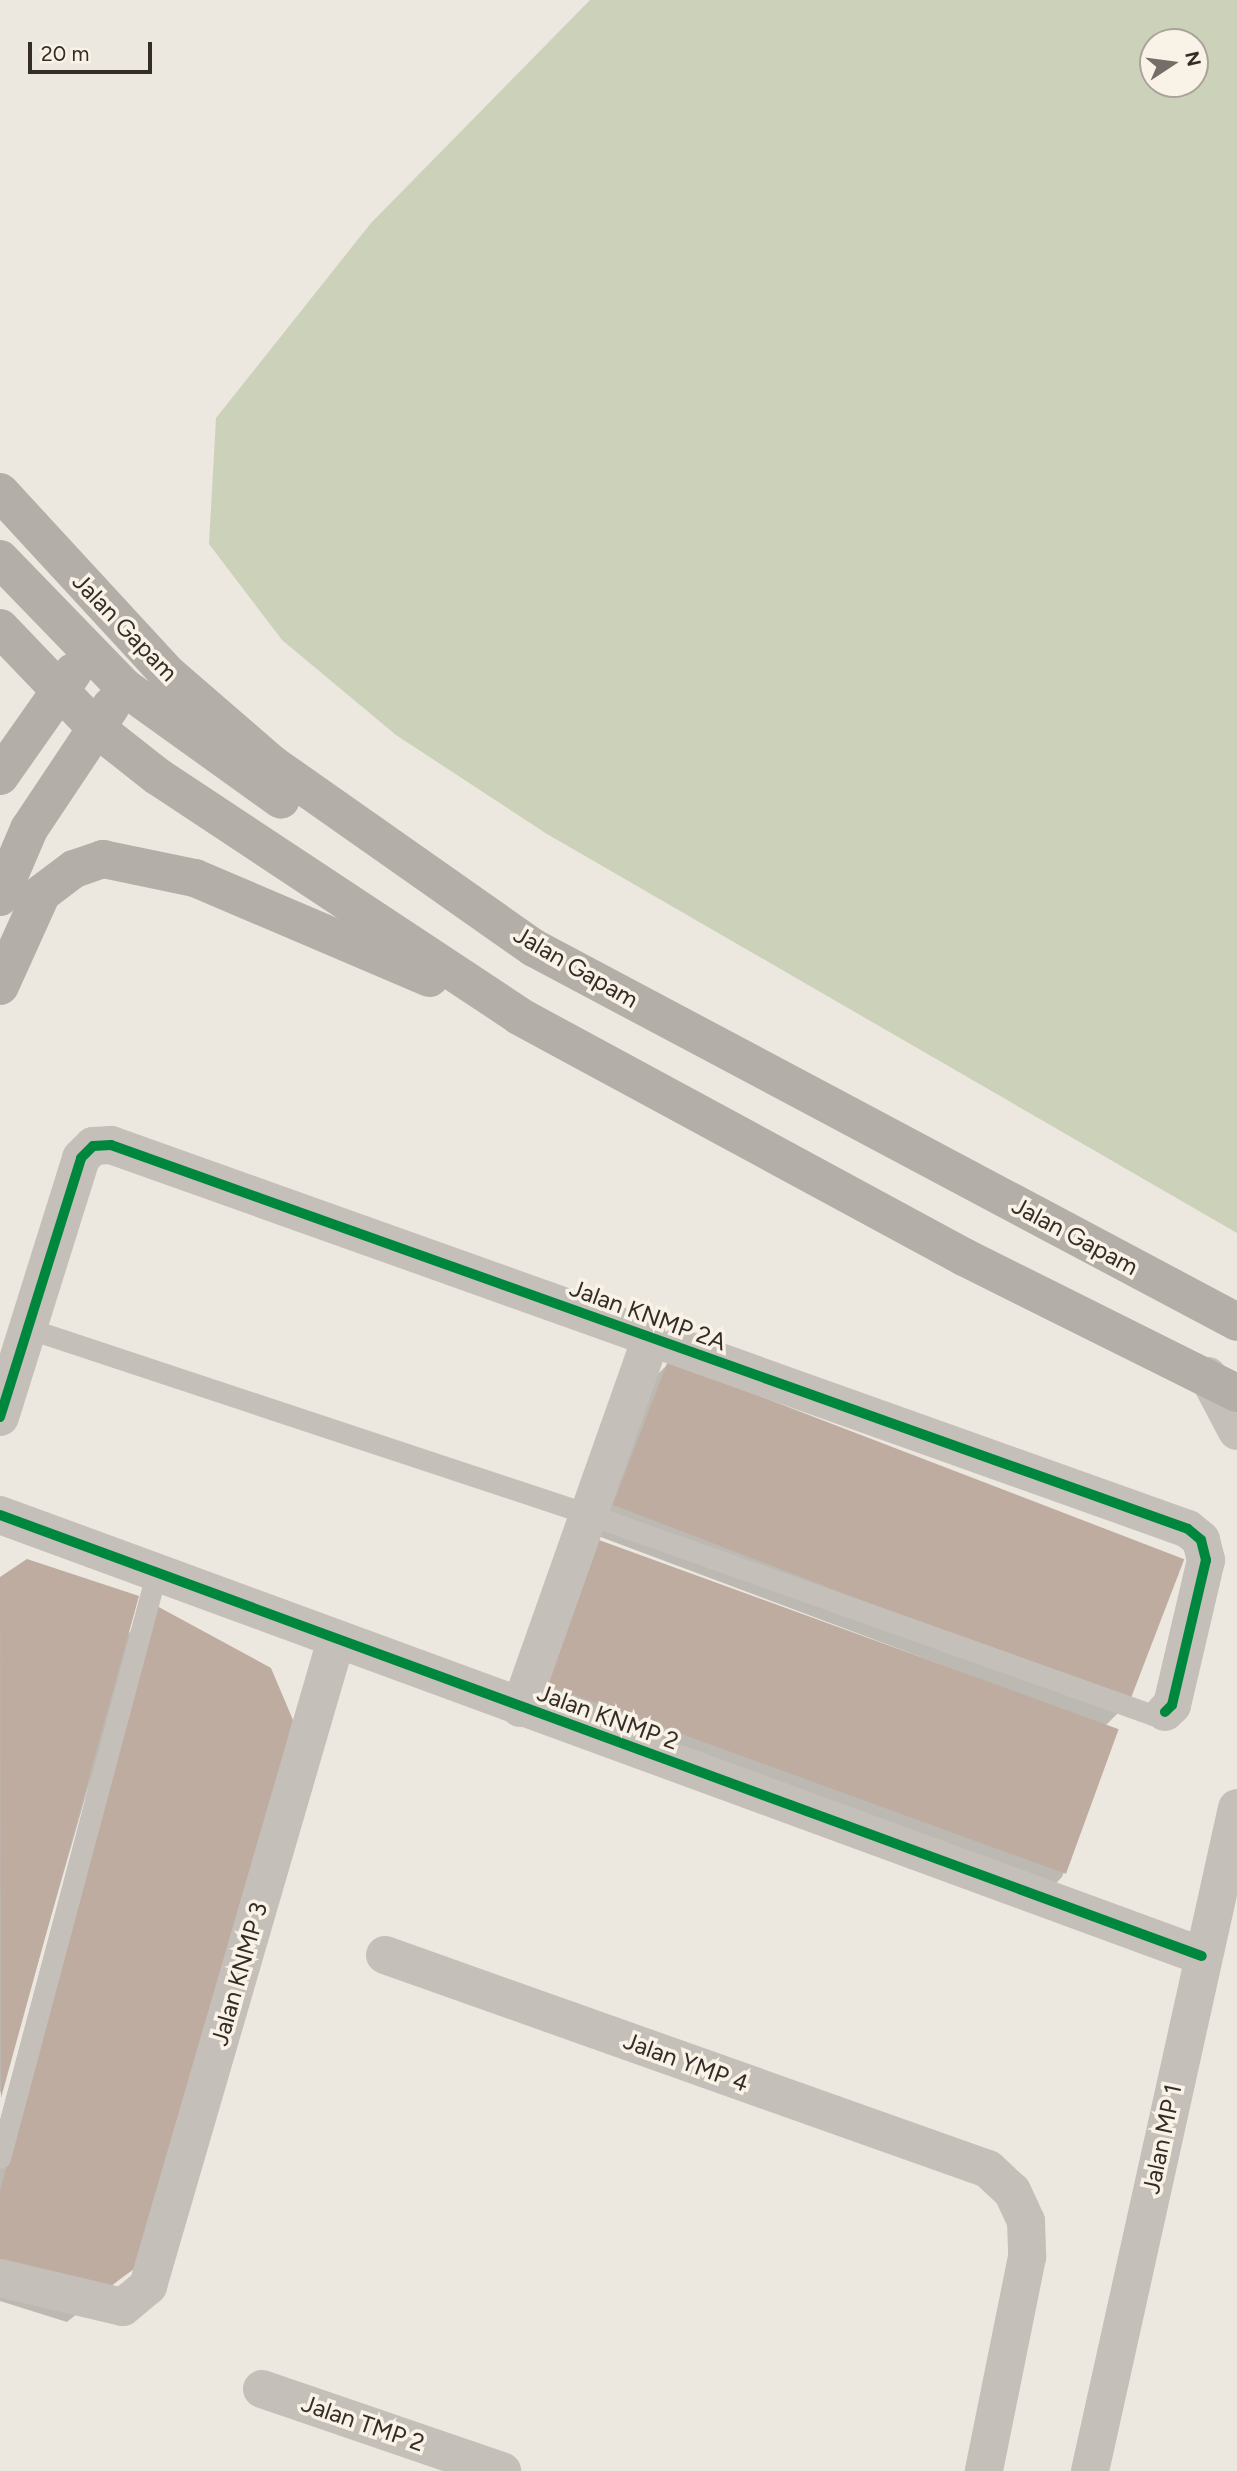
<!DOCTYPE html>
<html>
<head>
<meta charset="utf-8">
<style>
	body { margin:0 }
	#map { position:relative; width:1237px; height:2471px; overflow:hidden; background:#ece7df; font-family:Figtree,sans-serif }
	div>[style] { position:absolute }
	.green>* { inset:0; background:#ccd2ba }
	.shadow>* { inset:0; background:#0003 }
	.building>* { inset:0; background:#bfaca1; transform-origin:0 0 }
	.lane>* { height:21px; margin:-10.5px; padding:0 10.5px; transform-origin:10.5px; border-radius:10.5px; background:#c5bfb9 }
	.street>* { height:38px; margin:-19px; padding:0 19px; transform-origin:19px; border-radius:19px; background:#c5bfb9 }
	.primary>* { height:38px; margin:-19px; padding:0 19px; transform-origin:19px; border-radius:19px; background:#b4aea8 }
	.cycleway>* { height:10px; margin:-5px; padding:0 5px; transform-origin:5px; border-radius:5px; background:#00873e }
	span { translate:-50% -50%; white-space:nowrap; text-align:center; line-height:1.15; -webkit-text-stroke:7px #f9f2e7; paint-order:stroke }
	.street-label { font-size:24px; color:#352c27 }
	.north { position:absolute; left:1139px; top:28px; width:70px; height:70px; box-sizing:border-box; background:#f9f2e7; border:2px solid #aba39a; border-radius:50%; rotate:77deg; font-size:19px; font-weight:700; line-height:28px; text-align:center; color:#352c27 }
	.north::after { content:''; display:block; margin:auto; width:24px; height:32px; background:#756d67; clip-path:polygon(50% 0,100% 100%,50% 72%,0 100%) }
	.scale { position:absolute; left:28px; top:42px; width:124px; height:32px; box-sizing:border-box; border:4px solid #352c27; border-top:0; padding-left:9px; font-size:21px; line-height:24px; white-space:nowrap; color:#352c27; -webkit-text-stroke:5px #f9f2e7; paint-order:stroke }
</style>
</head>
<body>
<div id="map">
	<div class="green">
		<div style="clip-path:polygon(evenodd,590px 0,1237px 0,1237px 1233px,547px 834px,396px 735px,282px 640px,209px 544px,216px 418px,371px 223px,590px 0,1153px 42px,1195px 42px,1195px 84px,1153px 84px,1153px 42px)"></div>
	</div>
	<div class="shadow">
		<div style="clip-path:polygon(668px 1364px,1131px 1700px,1105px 1726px,590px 1533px,642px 1390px)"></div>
		<div style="clip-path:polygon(599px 1542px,1115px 1734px,1062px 1877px,1036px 1904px,520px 1712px)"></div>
		<div style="clip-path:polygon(27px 1561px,126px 1636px,155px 1607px,146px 2258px,67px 2322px,0 2301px,0 2121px,92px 1774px,0 2094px,0 1579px)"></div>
	</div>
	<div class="building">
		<div style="left:668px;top:1361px;width:553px;height:154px;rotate:21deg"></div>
		<div style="left:599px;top:1540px;width:553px;height:154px;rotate:20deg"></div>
		<div style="clip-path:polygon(27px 1559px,139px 1596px,1px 2098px,0 1577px)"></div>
		<div style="clip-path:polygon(155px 1605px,271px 1668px,293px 1720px,148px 2259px,95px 2297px,0 2266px,0 2191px)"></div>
	</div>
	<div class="lane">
		<div style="left:27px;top:1328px;width:591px;rotate:18.34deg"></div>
		<div style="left:588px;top:1514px;width:600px;rotate:19.58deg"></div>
		<div style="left:1153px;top:1715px;width:12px;rotate:-14deg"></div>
		<div style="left:0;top:2158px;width:604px;rotate:-75.04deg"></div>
	</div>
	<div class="street">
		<div style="left:1208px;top:1376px;width:62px;rotate:62.2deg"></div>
		<div style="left:0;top:1417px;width:271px;rotate:-72.6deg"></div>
		<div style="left:81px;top:1158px;width:17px;rotate:-45deg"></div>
		<div style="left:93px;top:1146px;width:18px;rotate:-3deg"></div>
		<div style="left:111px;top:1145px;width:1143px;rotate:19.62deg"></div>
		<div style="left:1188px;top:1529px;width:17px;rotate:40deg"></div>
		<div style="left:1201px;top:1540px;width:21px;rotate:76deg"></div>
		<div style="left:1206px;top:1560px;width:149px;rotate:103.2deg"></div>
		<div style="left:1172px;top:1705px;width:10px;rotate:135deg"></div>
		<div style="left:0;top:1515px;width:1280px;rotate:20.15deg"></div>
		<div style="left:520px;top:1708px;width:392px;rotate:-70.5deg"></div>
		<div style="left:385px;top:1955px;width:640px;rotate:19.54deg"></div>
		<div style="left:988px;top:2169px;width:33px;rotate:43deg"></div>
		<div style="left:1012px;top:2191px;width:33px;rotate:65deg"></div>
		<div style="left:1026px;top:2221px;width:36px;rotate:88deg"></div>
		<div style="left:1027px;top:2257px;width:218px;rotate:101.4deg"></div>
		<div style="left:0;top:2278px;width:126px;rotate:13.3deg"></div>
		<div style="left:123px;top:2307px;width:33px;rotate:-40deg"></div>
		<div style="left:148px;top:2286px;width:673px;rotate:-73.77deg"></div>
		<div style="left:262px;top:2389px;width:254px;rotate:18.9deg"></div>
		<div style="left:1090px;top:2471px;width:679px;rotate:-77.5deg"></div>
	</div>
	<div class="primary">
		<div style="left:0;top:492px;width:246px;rotate:47.3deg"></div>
		<div style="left:167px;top:673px;width:139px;rotate:40.9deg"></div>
		<div style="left:272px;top:764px;width:320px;rotate:35.1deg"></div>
		<div style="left:534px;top:948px;width:796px;rotate:28.01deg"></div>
		<div style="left:0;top:559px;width:178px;rotate:45.9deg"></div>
		<div style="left:124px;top:687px;width:193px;rotate:35.7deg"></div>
		<div style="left:0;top:628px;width:139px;rotate:46.2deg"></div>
		<div style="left:96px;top:728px;width:78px;rotate:38.2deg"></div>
		<div style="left:157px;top:776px;width:434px;rotate:33.5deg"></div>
		<div style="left:519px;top:1016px;width:506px;rotate:28.44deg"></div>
		<div style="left:964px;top:1257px;width:305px;rotate:26.5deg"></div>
		<div style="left:0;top:776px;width:127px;rotate:-54.9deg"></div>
		<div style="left:0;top:897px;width:74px;rotate:-66.9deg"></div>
		<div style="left:29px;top:829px;width:148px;rotate:-56.3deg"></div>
		<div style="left:0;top:986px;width:102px;rotate:-65.7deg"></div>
		<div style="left:42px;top:893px;width:40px;rotate:-37deg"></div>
		<div style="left:74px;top:869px;width:31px;rotate:-19deg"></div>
		<div style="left:103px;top:859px;width:94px;rotate:11.7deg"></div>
		<div style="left:195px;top:878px;width:255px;rotate:23.1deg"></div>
	</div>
	<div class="cycleway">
		<div style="left:0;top:1417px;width:271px;rotate:-72.6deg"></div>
		<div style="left:81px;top:1158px;width:17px;rotate:-45deg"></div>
		<div style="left:93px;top:1146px;width:18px;rotate:-3deg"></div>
		<div style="left:111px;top:1145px;width:1143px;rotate:19.62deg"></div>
		<div style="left:1188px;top:1529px;width:17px;rotate:40deg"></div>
		<div style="left:1201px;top:1540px;width:21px;rotate:76deg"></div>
		<div style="left:1206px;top:1560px;width:149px;rotate:103.2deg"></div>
		<div style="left:1172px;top:1705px;width:10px;rotate:135deg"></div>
		<div style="left:0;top:1515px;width:1280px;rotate:20.15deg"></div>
	</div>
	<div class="street-label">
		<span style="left:125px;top:627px;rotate:46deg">Jalan Gapam</span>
		<span style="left:576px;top:967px;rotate:30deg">Jalan Gapam</span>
		<span style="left:1075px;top:1236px;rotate:28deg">Jalan Gapam</span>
		<span style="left:648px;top:1315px;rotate:20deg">Jalan KNMP 2A</span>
		<span style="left:608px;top:1717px;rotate:20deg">Jalan KNMP 2</span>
		<span style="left:239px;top:1974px;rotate:-74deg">Jalan KNMP 3</span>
		<span style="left:686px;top:2062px;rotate:20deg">Jalan YMP 4</span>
		<span style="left:1162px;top:2139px;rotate:-78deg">Jalan MP 1</span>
		<span style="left:363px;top:2423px;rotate:19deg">Jalan TMP 2</span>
	</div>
	<div class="north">N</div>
	<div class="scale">20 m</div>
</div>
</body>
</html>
